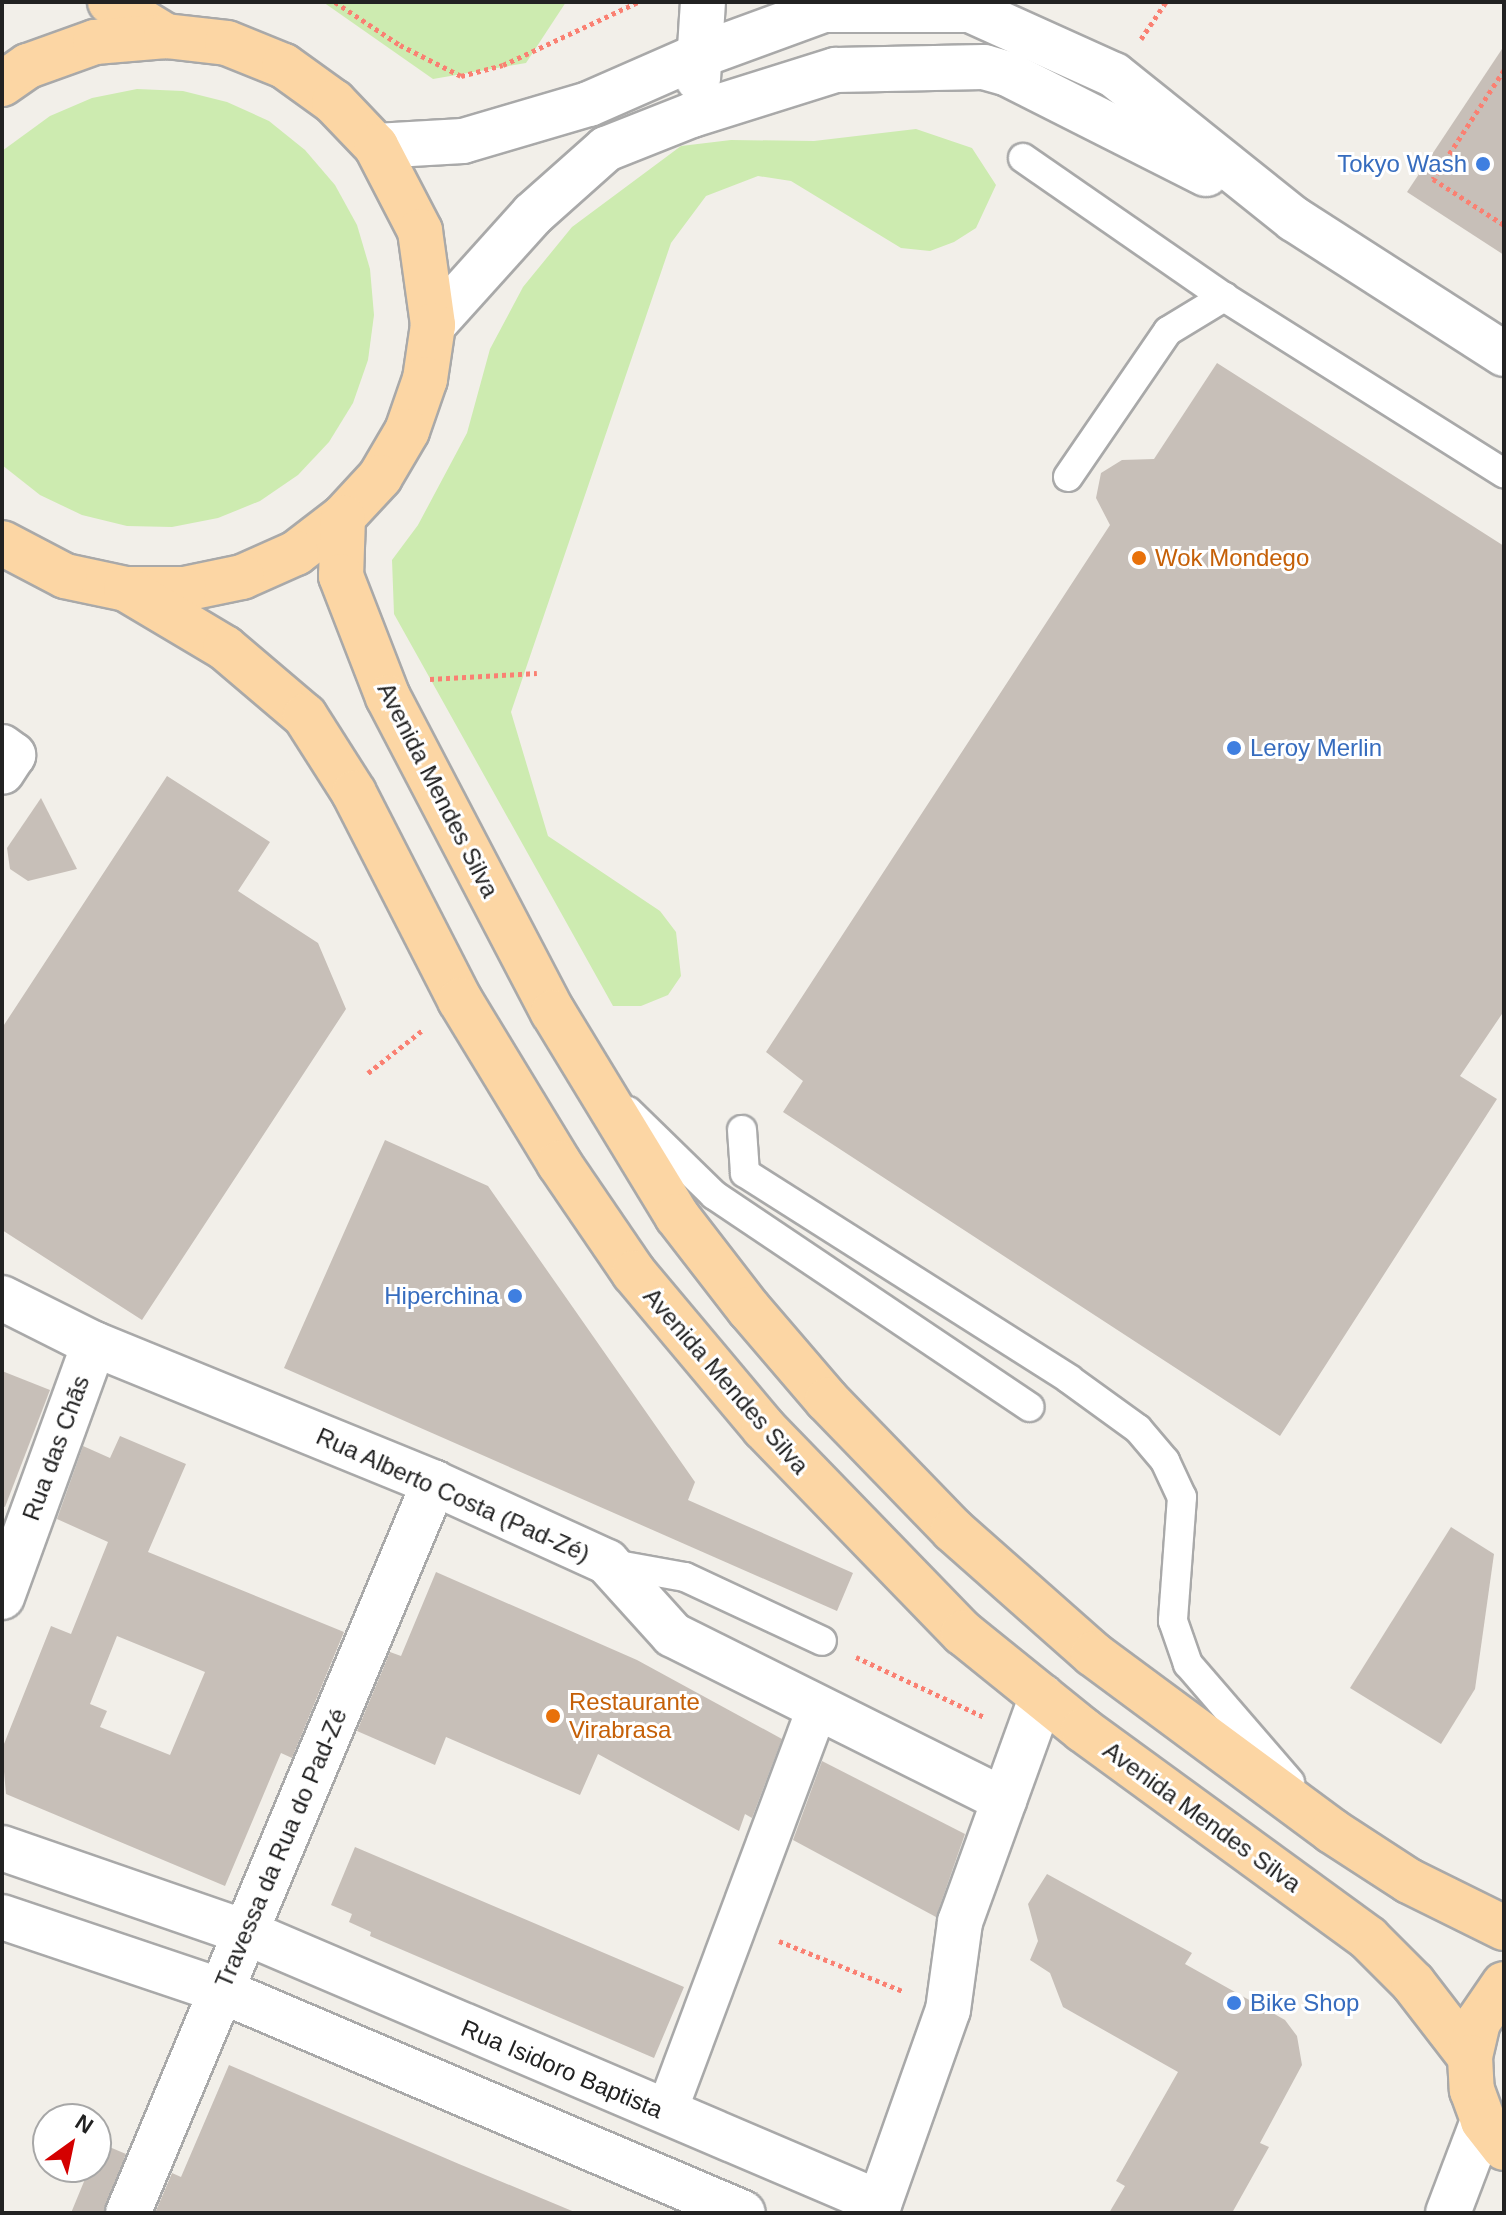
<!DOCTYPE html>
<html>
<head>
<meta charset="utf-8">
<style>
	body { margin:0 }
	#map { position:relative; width:1506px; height:2215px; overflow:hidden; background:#f2efe9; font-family:Helvetica,sans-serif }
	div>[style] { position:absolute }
	.grass>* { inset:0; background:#cdebb0 }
	.building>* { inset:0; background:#c7bfb8 }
	.path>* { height:5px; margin-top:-2.5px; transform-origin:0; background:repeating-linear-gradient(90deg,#fa8072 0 4px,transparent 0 8px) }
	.roads { filter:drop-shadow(2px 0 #a9a9a9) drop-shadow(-2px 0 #a9a9a9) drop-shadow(0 2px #a9a9a9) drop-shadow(0 -2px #a9a9a9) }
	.service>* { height:28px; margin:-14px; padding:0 14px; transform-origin:14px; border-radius:14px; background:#fff }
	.pedestrian>* { height:40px; margin:-20px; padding:0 20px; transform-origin:20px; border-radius:20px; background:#fff }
	.minor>* { height:44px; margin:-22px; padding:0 22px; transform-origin:22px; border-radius:22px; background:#fff }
	.tertiary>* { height:44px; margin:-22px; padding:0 22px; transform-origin:22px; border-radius:22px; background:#fff }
	.primary>* { height:44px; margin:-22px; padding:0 22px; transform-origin:22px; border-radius:22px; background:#fcd6a4 }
	.dots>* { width:22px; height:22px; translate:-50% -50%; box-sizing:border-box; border:4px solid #fff; border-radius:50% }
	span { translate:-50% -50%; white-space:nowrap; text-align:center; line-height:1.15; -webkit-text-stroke:6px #fff; paint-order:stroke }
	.shop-label { font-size:24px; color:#366cbe }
	.right { translate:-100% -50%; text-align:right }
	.left { translate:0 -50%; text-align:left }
	.food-label { font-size:24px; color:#c56008 }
	.street-label { font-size:24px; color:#222 }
	.frame { position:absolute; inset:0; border:4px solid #222; pointer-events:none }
	.north { position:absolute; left:32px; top:2103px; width:80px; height:80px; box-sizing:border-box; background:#fff; border:2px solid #a7a7a7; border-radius:50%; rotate:33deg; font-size:22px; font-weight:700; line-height:32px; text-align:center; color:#222 }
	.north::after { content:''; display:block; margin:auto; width:28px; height:36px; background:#d40000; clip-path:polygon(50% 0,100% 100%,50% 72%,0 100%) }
</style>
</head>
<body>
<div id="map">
	<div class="grass">
		<div style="clip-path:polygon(323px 2px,566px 2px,526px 63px,433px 79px)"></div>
		<div style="clip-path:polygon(137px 89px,183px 91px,227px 102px,269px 121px,305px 150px,335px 185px,357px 225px,370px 269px,374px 315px,368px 360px,353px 403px,329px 442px,298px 475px,260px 501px,218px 518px,172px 527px,127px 526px,82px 515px,40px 495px,2px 465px,2px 151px,50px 116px,92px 98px)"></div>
		<div style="clip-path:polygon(916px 129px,972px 148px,996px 185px,976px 228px,954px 242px,930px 251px,901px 248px,791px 181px,758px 176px,706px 196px,671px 243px,511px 712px,548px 836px,660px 911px,676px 932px,681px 976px,668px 995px,641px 1006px,613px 1006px,394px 614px,392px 560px,418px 525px,467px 433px,490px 349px,523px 287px,572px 227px,681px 146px,731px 140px,814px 141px)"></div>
	</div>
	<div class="building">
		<div style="clip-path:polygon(1504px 46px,1504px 255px,1407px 192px)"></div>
		<div style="clip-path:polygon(1217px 363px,1504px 546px,1504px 1011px,1460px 1076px,1497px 1099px,1280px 1436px,783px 1112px,803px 1081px,766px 1052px,1110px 525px,1096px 498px,1101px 473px,1122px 460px,1154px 459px)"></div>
		<div style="clip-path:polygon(167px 776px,270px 842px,238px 891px,318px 943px,346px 1009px,142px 1320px,2px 1230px,2px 1028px)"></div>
		<div style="clip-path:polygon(41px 798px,77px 869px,28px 881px,10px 869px,7px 848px)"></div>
		<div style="clip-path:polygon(385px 1140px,488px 1186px,695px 1482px,688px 1500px,853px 1573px,837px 1611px,284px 1368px)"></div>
		<div style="clip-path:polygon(2px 1371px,50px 1390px,5px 1507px,2px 1506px)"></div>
		<div style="clip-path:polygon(evenodd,120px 1436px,186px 1464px,148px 1552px,344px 1632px,292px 1758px,281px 1753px,225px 1886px,6px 1794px,2px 1749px,51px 1626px,71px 1634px,108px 1542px,57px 1519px,83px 1446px,110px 1458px,120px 1436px,117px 1636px,205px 1672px,170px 1755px,100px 1727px,107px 1711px,90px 1704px,117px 1636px)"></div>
		<div style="clip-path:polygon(1451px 1527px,1494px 1554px,1475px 1689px,1441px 1744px,1350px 1688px)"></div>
		<div style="clip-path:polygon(436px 1572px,637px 1660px,782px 1739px,752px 1818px,745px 1814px,739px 1831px,598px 1754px,580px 1795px,446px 1737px,435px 1765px,357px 1731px,390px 1652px,401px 1656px)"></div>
		<div style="clip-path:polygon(822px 1761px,965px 1834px,936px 1917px,793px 1840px)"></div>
		<div style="clip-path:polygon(355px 1847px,684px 1987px,654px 2058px,370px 1936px,371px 1932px,349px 1922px,352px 1914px,331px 1905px)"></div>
		<div style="clip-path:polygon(1047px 1874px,1192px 1953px,1185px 1964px,1285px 2020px,1297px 2036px,1302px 2065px,1260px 2143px,1269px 2147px,1232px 2213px,1109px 2213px,1125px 2186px,1116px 2181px,1178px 2072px,1063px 2007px,1050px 1973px,1030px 1960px,1038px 1941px,1028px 1904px)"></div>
		<div style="clip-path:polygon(229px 2065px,459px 2164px,577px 2213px,155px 2213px,172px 2173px,181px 2177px)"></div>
		<div style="clip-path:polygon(100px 2143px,126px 2154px,104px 2213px,71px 2213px,90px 2167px,96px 2167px)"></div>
	</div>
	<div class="path">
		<div style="left:335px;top:2px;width:78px;rotate:33.5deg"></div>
		<div style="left:400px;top:45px;width:68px;rotate:26.9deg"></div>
		<div style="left:461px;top:76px;width:43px;rotate:-14.7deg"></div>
		<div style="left:503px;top:65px;width:149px;rotate:-25deg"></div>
		<div style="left:1141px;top:39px;width:45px;rotate:-56deg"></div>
		<div style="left:1504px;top:70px;width:130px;rotate:123.1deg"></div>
		<div style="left:1433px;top:179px;width:85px;rotate:32.9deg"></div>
		<div style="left:430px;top:679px;width:107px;rotate:-3.2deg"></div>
		<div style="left:368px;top:1073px;width:71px;rotate:-38.2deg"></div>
		<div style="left:856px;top:1657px;width:141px;rotate:25.1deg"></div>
		<div style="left:779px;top:1941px;width:134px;rotate:22deg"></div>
	</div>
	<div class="roads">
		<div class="service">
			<div style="left:1023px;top:158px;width:244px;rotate:34.7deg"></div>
			<div style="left:1224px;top:297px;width:331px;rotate:32.2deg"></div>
			<div style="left:1068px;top:477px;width:177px;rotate:-55.6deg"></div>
			<div style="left:1168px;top:331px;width:66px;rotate:-31.3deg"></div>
			<div style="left:628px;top:1111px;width:120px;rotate:44.3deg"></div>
			<div style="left:714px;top:1195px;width:380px;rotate:33.9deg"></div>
			<div style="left:742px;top:1130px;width:43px;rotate:86deg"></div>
			<div style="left:745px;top:1173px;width:384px;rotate:32.4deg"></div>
			<div style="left:1069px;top:1379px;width:85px;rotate:35.9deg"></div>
			<div style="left:1138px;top:1429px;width:42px;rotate:49.8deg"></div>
			<div style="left:1165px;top:1461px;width:40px;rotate:65deg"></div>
			<div style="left:1182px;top:1497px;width:124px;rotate:94.2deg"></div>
			<div style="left:1173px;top:1621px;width:46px;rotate:70.8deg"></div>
			<div style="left:1188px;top:1664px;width:156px;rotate:49.2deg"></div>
			<div style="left:607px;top:1563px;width:79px;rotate:10.2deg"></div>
			<div style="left:685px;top:1577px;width:151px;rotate:25deg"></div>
		</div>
		<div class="pedestrian">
			<div style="left:666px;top:2113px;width:434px;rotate:-69.5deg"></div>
		</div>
		<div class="minor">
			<div style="left:698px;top:79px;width:77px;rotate:-86.3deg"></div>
			<div style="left:376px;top:146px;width:87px;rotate:-3.3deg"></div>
			<div style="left:463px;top:141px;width:131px;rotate:-16.4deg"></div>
			<div style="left:589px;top:104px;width:124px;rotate:-23.7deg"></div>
			<div style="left:703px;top:54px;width:128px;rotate:-20.1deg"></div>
			<div style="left:823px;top:10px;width:147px"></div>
			<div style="left:970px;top:10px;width:158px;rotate:24.3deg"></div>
			<div style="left:1114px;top:75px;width:231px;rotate:38.7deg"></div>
			<div style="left:1294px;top:219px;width:250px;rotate:32.7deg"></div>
			<div style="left:433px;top:325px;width:149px;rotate:-48deg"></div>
			<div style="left:533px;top:214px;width:98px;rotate:-41.7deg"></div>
			<div style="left:606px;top:149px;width:92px;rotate:-21.6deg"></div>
			<div style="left:692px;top:115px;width:151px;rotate:-17.4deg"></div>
			<div style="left:836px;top:70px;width:148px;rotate:-1.2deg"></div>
			<div style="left:984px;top:67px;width:25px;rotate:16deg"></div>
			<div style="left:1008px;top:74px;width:222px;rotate:26.8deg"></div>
			<div style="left:2px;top:747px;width:14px;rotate:36deg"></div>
			<div style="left:13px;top:755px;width:20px;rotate:123deg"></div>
			<div style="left:2px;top:1298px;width:103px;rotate:26.6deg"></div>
			<div style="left:94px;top:1344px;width:367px;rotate:22.2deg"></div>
			<div style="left:434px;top:1483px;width:190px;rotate:24.5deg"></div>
			<div style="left:607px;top:1562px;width:98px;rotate:47.9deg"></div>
			<div style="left:673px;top:1635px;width:370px;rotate:26.5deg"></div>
			<div style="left:2px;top:1597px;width:269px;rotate:-70deg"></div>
			<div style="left:2px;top:1848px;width:257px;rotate:19.1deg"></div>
			<div style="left:245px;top:1932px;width:690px;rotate:23.11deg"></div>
			<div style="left:2px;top:1917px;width:232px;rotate:18.6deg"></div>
			<div style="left:222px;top:1991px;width:566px;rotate:23.08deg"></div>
			<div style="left:128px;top:2213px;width:792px;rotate:-67.26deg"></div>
			<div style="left:876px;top:2213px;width:215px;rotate:-70.5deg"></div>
			<div style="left:948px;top:2010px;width:89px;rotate:-82.2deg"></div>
			<div style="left:960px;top:1922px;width:240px;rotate:-70.1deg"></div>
		</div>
		<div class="tertiary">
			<div style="left:1448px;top:2213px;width:98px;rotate:-69.2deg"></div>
		</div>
		<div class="primary">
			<div style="left:110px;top:2px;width:66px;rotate:31.3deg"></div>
			<div style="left:2px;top:84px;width:32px;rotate:-35deg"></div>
			<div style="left:28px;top:66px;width:71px;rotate:-19.7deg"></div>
			<div style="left:95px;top:42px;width:71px;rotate:-4.8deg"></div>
			<div style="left:166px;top:36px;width:61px;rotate:6.5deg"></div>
			<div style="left:227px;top:43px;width:61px;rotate:22deg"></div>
			<div style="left:284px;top:66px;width:62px;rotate:35.8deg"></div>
			<div style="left:334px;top:102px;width:61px;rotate:46.3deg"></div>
			<div style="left:376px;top:146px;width:96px;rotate:62.6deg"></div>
			<div style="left:420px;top:231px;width:95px;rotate:82.1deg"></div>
			<div style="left:433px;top:325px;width:55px;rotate:98.4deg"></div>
			<div style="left:425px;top:379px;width:55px;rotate:109.1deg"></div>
			<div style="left:407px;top:431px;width:53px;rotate:120.4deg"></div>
			<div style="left:380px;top:477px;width:54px;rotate:132.8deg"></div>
			<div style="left:343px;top:517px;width:59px;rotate:142.5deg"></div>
			<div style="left:296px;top:553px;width:59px;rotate:156deg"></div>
			<div style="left:242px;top:577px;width:59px;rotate:168.3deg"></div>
			<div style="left:184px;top:589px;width:58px;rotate:180deg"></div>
			<div style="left:126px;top:589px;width:62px;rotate:-168deg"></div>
			<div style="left:65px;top:576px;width:71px;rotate:-152.4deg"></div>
			<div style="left:343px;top:517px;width:59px;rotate:91.9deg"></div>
			<div style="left:341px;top:576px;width:130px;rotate:68.8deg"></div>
			<div style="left:388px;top:697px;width:356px;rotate:62.4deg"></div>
			<div style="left:553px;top:1012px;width:239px;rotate:58.7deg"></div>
			<div style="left:677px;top:1216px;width:118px;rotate:52.3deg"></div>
			<div style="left:749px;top:1309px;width:120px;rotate:49.4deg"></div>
			<div style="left:827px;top:1400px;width:181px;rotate:45.9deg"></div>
			<div style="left:953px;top:1530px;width:187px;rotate:41.5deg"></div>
			<div style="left:1093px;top:1654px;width:297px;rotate:36.5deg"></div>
			<div style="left:1332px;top:1831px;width:92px;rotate:33deg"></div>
			<div style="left:1409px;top:1881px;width:106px;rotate:26.3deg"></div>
			<div style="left:126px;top:589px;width:115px;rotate:30.8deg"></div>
			<div style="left:225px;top:648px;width:105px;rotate:40.4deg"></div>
			<div style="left:305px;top:716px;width:91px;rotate:57.5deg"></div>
			<div style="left:354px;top:793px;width:233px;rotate:62.9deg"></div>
			<div style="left:460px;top:1000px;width:191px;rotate:58.7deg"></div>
			<div style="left:559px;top:1163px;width:133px;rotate:55.7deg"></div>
			<div style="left:634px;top:1273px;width:202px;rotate:50deg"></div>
			<div style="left:764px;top:1428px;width:286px;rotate:45.9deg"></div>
			<div style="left:963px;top:1633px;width:154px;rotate:38.9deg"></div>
			<div style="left:1083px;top:1730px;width:353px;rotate:36.1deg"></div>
			<div style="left:1368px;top:1938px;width:64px;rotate:45deg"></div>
			<div style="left:1413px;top:1983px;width:93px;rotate:52.4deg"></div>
			<div style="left:1504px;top:1984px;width:46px;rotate:124.4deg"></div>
			<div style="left:1478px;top:2022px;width:36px;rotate:103deg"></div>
			<div style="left:1470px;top:2057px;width:33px;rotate:87deg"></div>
			<div style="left:1472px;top:2090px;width:33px;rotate:70deg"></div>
			<div style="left:1483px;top:2121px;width:34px;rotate:52deg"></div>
		</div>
	</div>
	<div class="dots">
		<div style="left:1483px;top:164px;background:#3f7fe0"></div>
		<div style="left:1139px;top:558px;background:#e8710a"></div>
		<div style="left:1234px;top:748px;background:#3f7fe0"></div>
		<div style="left:515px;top:1296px;background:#3f7fe0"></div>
		<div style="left:553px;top:1716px;background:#e8710a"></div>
		<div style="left:1234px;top:2003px;background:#3f7fe0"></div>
	</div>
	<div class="shop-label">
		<span class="right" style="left:1467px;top:164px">Tokyo Wash</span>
		<span class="left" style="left:1250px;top:748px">Leroy Merlin</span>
		<span class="right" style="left:499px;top:1296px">Hiperchina</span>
		<span class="left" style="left:1250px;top:2003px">Bike Shop</span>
	</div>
	<div class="food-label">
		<span class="left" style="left:1155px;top:558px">Wok Mondego</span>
		<span class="left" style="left:569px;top:1716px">Restaurante<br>Virabrasa</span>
	</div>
	<div class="street-label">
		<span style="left:438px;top:790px;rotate:63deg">Avenida Mendes Silva</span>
		<span style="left:726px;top:1381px;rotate:49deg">Avenida Mendes Silva</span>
		<span style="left:56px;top:1448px;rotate:-70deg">Rua das Chãs</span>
		<span style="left:453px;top:1495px;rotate:24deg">Rua Alberto Costa (Pad-Zé)</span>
		<span style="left:1202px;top:1817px;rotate:36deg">Avenida Mendes Silva</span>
		<span style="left:281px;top:1848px;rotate:-67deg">Travessa da Rua do Pad-Zé</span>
		<span style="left:562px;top:2069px;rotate:23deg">Rua Isidoro Baptista</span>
	</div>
	<div class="frame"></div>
	<div class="north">N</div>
</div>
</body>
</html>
